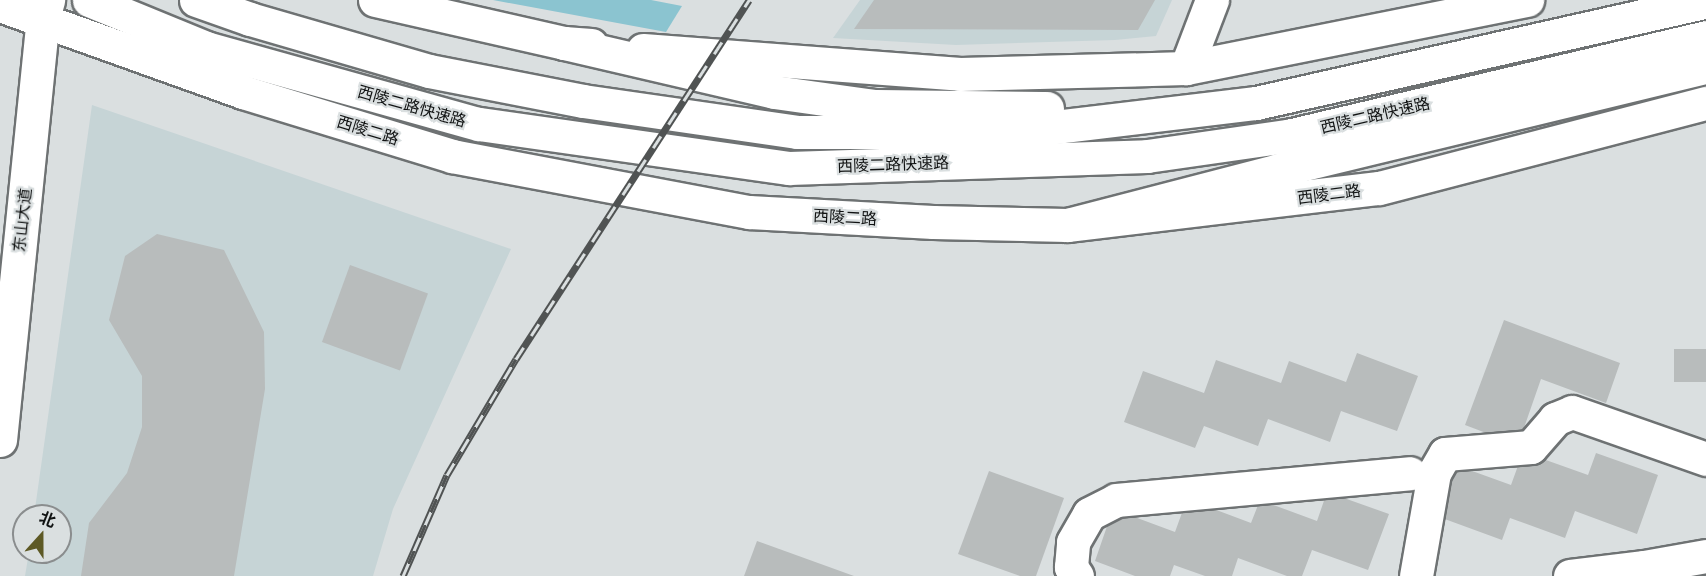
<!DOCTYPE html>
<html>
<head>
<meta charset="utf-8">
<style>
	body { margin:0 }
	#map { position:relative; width:1706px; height:576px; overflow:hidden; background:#dadfe0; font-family:Ubuntu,"Noto Sans SC",sans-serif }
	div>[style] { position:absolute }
	.built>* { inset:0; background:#c6d4d6 }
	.green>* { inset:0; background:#8bc4d0 }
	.building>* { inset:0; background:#b8bcbc; transform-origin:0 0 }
	.roads { filter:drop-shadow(2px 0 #6e7273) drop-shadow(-2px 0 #6e7273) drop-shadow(0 2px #6e7273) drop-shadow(0 -2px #6e7273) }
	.minor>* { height:33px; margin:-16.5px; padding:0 16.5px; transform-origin:16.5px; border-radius:16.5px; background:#fff }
	.major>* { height:33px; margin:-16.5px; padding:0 16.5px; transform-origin:16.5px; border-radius:16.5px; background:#fff }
	.highway>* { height:33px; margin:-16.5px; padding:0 16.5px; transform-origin:16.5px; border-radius:16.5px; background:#fff }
	.rail>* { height:7px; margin-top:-3.5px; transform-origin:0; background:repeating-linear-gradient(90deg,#dadfe0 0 14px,#505353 0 28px); box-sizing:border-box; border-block:2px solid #505353 }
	span { translate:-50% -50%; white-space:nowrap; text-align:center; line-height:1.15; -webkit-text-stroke:4.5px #dadfe0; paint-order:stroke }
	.street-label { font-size:16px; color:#111313 }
	.north { position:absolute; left:12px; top:504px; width:60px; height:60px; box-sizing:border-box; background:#dadfe0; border:2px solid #8a8d8e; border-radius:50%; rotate:21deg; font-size:16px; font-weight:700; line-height:24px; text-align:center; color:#111313 }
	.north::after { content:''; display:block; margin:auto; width:21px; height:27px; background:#5d5925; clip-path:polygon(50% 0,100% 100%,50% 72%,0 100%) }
</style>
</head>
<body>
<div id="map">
	<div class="built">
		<div style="clip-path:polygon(860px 0,1172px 0,1156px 36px,1115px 40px,956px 45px,833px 38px)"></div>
		<div style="clip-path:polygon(92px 105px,511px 249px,393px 509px,373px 576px,25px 576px,29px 552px,60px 552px,60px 516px,34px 516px)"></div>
	</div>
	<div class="green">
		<div style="clip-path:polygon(493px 0,651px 0,682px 6px,666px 32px)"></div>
	</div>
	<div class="building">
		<div style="clip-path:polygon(874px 0,1155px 0,1138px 30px,854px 29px)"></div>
		<div style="clip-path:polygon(157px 234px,224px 250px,264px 332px,265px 389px,234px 576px,81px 576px,89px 523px,127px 473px,142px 427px,142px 376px,109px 320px,125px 256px)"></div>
		<div style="left:350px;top:265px;width:83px;height:82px;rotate:20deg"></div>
		<div style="clip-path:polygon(1504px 320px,1620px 363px,1606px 403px,1541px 379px,1518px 445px,1465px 425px)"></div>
		<div style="left:1706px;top:349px;width:33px;height:32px;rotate:90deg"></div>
		<div style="clip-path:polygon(1357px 353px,1418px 376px,1397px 431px,1341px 411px,1330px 442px,1268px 419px,1258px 446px,1204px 426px,1195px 448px,1124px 422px,1143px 371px,1204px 393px,1216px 360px,1281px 383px,1289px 361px,1346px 382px)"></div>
		<div style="clip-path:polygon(1523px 452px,1588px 475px,1596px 453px,1658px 475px,1637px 534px,1575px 511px,1565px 538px,1510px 518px,1502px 540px,1431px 514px,1450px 463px,1511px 485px)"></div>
		<div style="clip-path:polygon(989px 471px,1064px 498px,1036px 576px,1020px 576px,958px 554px)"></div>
		<div style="clip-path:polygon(1327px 492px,1389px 514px,1368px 570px,1312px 550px,1302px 576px,1287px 576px,1238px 558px,1232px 576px,1205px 576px,1174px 565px,1170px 576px,1135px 576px,1095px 561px,1113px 509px,1175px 532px,1187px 499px,1251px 523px,1260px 500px,1317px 521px)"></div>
		<div style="clip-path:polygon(757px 541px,854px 576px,744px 576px)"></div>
	</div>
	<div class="roads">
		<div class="minor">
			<div style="left:1186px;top:68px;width:73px;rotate:-69.1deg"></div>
			<div style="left:1077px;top:576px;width:11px;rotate:-124deg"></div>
			<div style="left:1071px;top:567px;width:25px;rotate:-85deg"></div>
			<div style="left:1073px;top:542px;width:32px;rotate:-60deg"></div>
			<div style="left:1089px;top:514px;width:30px;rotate:-27deg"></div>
			<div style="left:1116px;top:500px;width:295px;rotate:-5.2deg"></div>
			<div style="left:1416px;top:576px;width:105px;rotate:-80.1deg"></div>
			<div style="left:1434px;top:473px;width:22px;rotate:-60deg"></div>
			<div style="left:1445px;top:454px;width:86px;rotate:-4.7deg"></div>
			<div style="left:1531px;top:447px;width:37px;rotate:-49deg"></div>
			<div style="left:1555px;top:419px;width:18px;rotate:-22deg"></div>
			<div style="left:1572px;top:412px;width:142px;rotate:19.3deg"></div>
			<div style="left:1570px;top:576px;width:75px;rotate:-6.9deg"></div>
			<div style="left:1644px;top:567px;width:63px;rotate:-10.1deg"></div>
		</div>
		<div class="major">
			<div style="left:375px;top:0;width:194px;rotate:12.8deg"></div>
			<div style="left:564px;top:43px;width:27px;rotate:4deg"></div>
			<div style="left:0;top:5px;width:258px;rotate:19.7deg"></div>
			<div style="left:243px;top:92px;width:219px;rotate:17deg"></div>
			<div style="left:452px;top:156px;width:302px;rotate:10.7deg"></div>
			<div style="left:749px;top:212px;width:184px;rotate:3.1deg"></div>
			<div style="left:933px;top:222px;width:134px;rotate:1.3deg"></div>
			<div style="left:1067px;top:225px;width:314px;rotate:-6.8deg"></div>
			<div style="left:1379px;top:188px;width:338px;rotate:-14.6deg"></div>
			<div style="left:643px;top:50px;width:318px;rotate:4.3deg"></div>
			<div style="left:960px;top:74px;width:226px;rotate:-1.5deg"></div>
			<div style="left:1186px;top:68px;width:348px;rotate:-11.3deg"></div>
			<div style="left:0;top:440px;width:424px;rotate:-84.2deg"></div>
			<div style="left:43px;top:18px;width:19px;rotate:-74deg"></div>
		</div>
		<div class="highway">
			<div style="left:89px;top:0;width:126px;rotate:22.3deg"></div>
			<div style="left:206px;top:48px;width:283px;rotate:15.6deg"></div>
			<div style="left:479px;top:124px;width:313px;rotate:8.1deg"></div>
			<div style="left:789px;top:168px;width:358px;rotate:-1.9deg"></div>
			<div style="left:1147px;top:156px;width:147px;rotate:-8.2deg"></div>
			<div style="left:1292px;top:135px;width:425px;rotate:-13.3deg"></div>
			<div style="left:196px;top:0;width:57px;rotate:19.4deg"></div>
			<div style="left:250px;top:19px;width:186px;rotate:16.2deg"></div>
			<div style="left:429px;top:71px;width:157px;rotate:11deg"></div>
			<div style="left:583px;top:101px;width:216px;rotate:8.2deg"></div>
			<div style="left:797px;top:132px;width:216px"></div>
			<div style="left:1013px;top:132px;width:245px;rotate:-6.8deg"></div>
			<div style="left:1256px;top:103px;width:461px;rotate:-12.7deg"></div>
			<div style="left:564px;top:43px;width:216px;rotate:13.1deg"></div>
			<div style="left:774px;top:92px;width:100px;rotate:8deg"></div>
			<div style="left:873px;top:106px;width:174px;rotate:0.7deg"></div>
			<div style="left:1067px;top:225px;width:219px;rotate:-14.5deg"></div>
			<div style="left:1279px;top:170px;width:439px;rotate:-13.6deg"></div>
		</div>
	</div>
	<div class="rail">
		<div style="left:403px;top:576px;width:110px;rotate:-66.5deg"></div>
		<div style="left:447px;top:475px;width:135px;rotate:-59.3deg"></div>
		<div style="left:516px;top:359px;width:428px;rotate:-57deg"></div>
	</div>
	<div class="street-label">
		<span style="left:412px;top:106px;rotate:16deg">西陵二路快速路</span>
		<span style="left:1375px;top:115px;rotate:-13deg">西陵二路快速路</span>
		<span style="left:368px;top:130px;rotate:17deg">西陵二路</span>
		<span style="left:893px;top:164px;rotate:-2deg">西陵二路快速路</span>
		<span style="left:1329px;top:194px;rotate:-7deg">西陵二路</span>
		<span style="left:845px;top:217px;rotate:3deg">西陵二路</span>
		<span style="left:22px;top:220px;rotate:-84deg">东山大道</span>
	</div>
	<div class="north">北</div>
</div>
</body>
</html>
